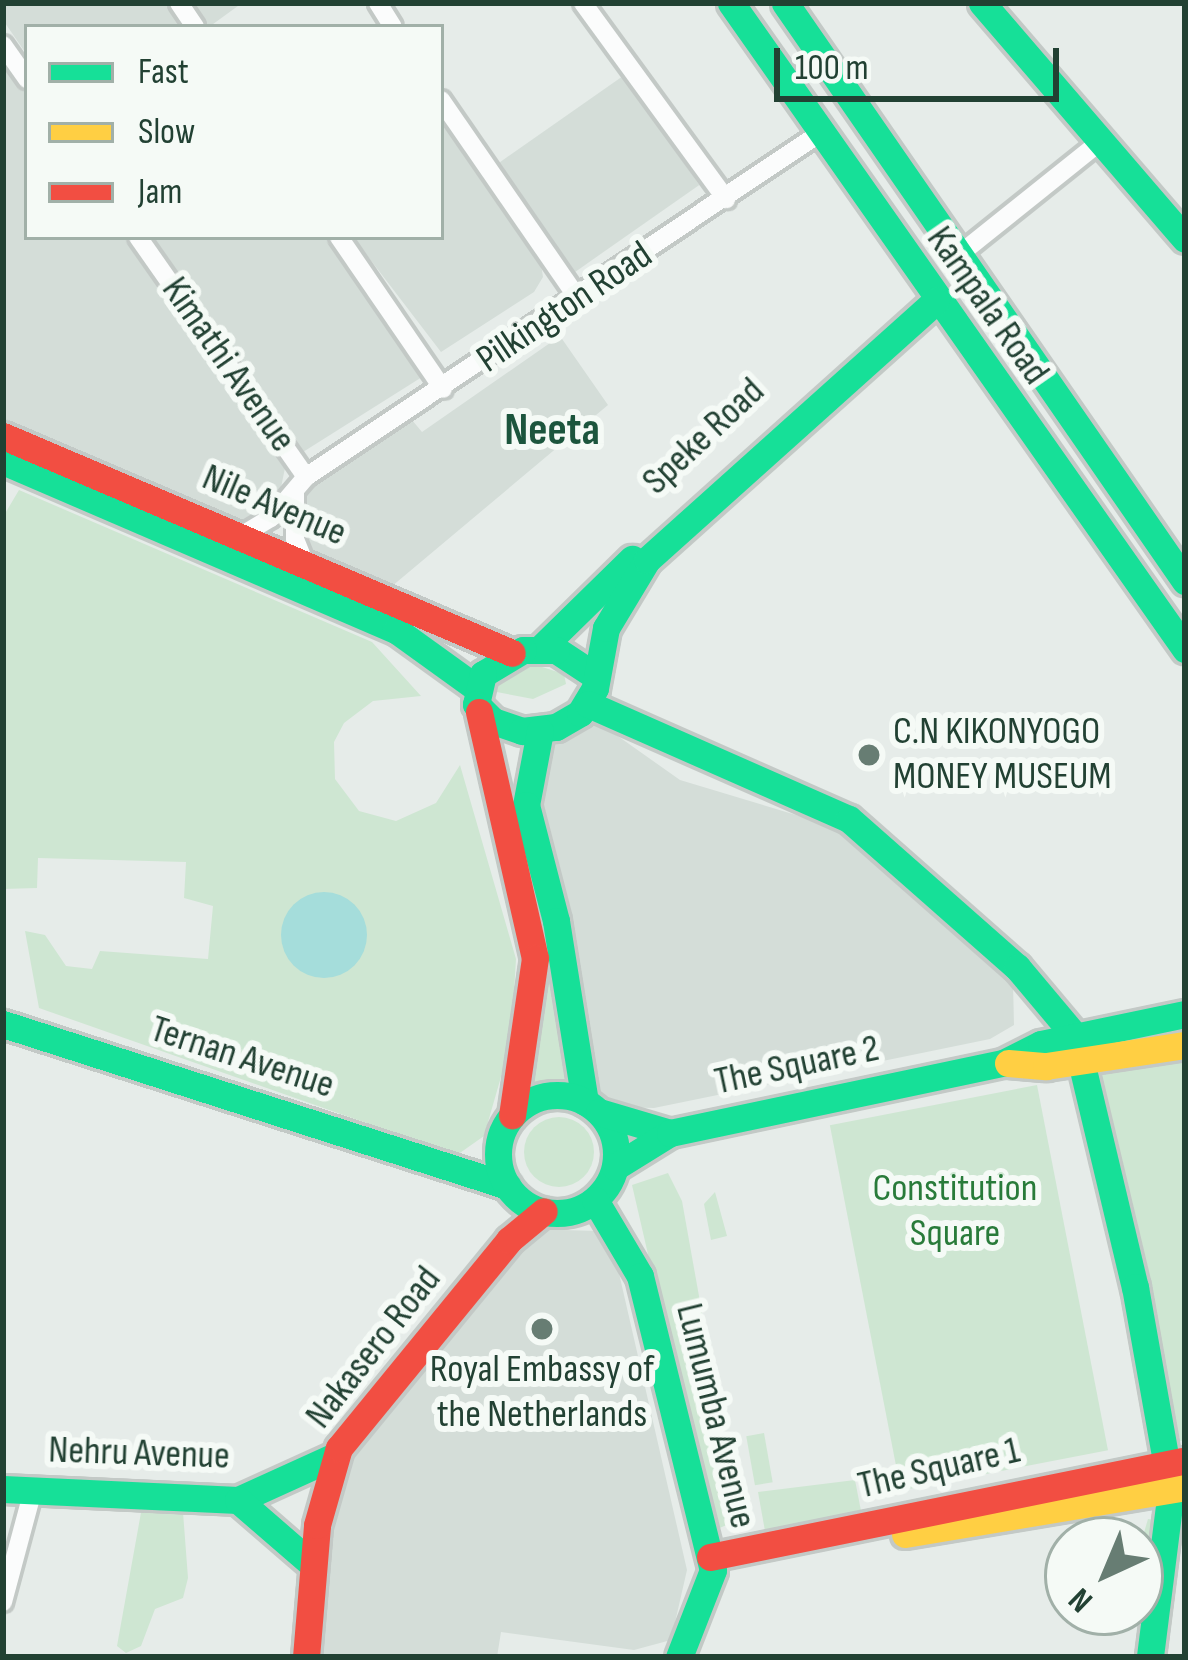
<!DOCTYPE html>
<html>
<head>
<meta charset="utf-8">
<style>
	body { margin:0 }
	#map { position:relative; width:1188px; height:1660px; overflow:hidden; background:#e6ece9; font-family:"Sofia Sans Condensed",sans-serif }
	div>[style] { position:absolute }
	.built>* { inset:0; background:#d4ddd8; transform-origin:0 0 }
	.green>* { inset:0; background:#cee6d2; transform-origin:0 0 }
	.round { border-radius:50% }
	.water>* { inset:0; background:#a5dddb }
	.roads { filter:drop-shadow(3px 0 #c3c9c6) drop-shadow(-3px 0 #c3c9c6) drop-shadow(0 3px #c3c9c6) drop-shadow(0 -3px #c3c9c6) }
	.street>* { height:18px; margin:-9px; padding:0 9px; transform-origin:9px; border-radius:9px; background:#fbfcfc }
	.fast>* { height:27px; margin:-13.5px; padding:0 13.5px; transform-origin:13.5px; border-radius:13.5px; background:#16e098 }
	.fast>.ring { margin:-13.5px; padding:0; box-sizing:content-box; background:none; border:27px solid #16e098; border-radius:50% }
	.slow>* { height:27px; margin:-13.5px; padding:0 13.5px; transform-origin:13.5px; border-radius:13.5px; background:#ffcf43 }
	.jam>* { height:27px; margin:-13.5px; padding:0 13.5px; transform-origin:13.5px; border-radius:13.5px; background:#f24e42 }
	.dots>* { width:33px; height:33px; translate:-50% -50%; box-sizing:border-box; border:6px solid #f5faf6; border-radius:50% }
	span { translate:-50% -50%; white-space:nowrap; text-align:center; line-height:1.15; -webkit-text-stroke:12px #f5faf6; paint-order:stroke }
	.street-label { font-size:39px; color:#224133 }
	.poi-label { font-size:39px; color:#224133 }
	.left { translate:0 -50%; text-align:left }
	.park-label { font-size:39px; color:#297b3a }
	.quarter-label { font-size:45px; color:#1c553d; font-weight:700 }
	.frame { position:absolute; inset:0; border:6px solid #224133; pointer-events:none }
	.legend { position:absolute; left:24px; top:24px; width:420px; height:216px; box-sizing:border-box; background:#f5faf6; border:3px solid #a1b0a8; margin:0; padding:15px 21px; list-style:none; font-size:36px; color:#224133 }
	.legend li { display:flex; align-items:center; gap:24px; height:60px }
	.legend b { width:60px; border:3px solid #a1b0a8 }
	.north { position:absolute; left:1044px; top:1516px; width:120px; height:120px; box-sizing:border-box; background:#f5faf6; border:3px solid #a1b0a8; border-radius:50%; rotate:224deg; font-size:33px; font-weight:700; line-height:48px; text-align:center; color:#224133 }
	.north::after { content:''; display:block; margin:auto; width:42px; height:54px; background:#677d73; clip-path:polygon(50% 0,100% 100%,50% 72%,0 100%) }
	.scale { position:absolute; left:774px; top:48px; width:285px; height:54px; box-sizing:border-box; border:6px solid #224133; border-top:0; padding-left:15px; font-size:36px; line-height:42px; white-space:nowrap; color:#224133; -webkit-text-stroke:9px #f5faf6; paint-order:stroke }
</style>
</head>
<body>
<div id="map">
	<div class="built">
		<div style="clip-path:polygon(3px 3px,167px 3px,183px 27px,27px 27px,27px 55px,3px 20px)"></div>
		<div style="clip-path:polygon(194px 3px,242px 3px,209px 27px)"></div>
		<div style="clip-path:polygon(3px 59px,27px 96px,27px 237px,124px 237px,285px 468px,278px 502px,247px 526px,3px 419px)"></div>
		<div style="left:623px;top:76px;width:133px;height:152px;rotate:55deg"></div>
		<div style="clip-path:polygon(441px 115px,540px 258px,543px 277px,534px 292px,441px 352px,353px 237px,441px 237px)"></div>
		<div style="clip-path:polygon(153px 237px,326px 237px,422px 377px,303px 452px)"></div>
		<div style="clip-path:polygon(560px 336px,608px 405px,391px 587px,319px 560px,299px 529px,306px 490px,412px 420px,422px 432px)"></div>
		<div style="clip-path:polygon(584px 725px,605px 727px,680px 780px,849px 831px,1013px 983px,1014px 1025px,990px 1039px,654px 1108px,622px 1107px,594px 1091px,533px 798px,537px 754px,555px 734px)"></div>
		<div style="clip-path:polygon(525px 1229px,599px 1231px,613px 1247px,687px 1570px,671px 1640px,634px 1650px,501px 1632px,497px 1657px,322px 1657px,326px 1550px,354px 1444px)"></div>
	</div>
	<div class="green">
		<div style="clip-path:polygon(19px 490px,372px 642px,421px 696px,373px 701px,344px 723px,334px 742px,335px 779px,359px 811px,396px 821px,436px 803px,460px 765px,516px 959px,511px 1042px,484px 1136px,457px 1155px,39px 1008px,25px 931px,45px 935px,66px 966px,92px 969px,100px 951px,208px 959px,213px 906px,184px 898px,186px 862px,38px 858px,37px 888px,3px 889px,3px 517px)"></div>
		<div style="clip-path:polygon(539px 666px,564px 674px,566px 684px,533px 699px,486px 690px,505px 670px)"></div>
		<div style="clip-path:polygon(546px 929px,559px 1035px,571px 1085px,531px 1084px,544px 994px,539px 931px)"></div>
		<div style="clip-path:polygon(1185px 1057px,1185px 1440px,1180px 1441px,1101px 1075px)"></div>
		<div style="left:1037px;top:1085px;width:372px;height:211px;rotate:79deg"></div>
		<div class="round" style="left:524px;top:1117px;width:70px;height:70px"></div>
		<div style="clip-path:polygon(668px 1173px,682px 1201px,739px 1520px,712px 1531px,632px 1185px)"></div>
		<div style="clip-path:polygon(715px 1192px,727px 1236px,711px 1240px,704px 1204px)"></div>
		<div style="left:764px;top:1433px;width:50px;height:18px;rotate:80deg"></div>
		<div style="clip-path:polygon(855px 1480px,861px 1511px,765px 1531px,758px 1492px)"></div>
		<div style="clip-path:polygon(142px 1507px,183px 1512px,188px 1578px,183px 1598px,155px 1609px,141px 1646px,126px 1653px,117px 1646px)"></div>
		<div style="clip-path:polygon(1148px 1519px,1155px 1520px,1143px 1590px,1140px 1546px)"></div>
	</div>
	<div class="water">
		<div class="round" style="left:281px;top:892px;width:86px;height:86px"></div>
	</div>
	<div class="roads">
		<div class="street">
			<div style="left:179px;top:3px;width:29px;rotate:56deg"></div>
			<div style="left:378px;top:3px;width:28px;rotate:58deg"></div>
			<div style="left:583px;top:3px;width:243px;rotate:53.9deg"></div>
			<div style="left:3px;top:45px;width:42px;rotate:54.8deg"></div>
			<div style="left:441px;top:100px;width:239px;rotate:55.4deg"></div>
			<div style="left:138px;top:237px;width:293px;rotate:55deg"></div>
			<div style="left:339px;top:237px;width:184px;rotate:55.6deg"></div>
			<div style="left:955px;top:258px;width:187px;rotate:-38.7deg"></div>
			<div style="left:295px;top:493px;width:46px;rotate:90deg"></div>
			<div style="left:295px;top:539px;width:24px;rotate:68deg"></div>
			<div style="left:244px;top:534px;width:31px;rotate:-31deg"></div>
			<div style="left:271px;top:518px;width:54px;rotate:-49.5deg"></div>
			<div style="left:306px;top:477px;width:618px;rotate:-33.79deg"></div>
			<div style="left:3px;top:1602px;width:116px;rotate:-75deg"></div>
		</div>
		<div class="fast">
			<div style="left:731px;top:3px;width:790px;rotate:54.9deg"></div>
			<div style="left:785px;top:3px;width:703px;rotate:55.32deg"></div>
			<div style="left:982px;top:3px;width:311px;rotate:49.3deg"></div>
			<div style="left:3px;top:461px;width:428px;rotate:23.3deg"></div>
			<div style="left:396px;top:630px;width:97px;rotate:35.8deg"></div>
			<div style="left:540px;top:649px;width:129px;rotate:-44.4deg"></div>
			<div style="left:594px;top:675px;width:45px;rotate:-146.7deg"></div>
			<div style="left:556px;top:650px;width:33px;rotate:180deg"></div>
			<div style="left:523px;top:650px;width:47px;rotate:149deg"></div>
			<div style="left:483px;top:674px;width:31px;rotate:103deg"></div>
			<div style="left:476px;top:704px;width:24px;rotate:45deg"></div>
			<div style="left:493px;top:721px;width:31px;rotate:19deg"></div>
			<div style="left:522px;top:731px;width:34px;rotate:-7deg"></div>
			<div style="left:556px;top:727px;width:28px;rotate:-30deg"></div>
			<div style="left:580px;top:713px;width:29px;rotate:-59deg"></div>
			<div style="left:595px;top:688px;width:61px;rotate:-79.6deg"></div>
			<div style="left:606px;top:628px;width:79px;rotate:-58.9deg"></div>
			<div style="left:647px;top:560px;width:388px;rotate:-41.9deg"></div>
			<div style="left:588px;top:704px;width:285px;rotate:23.8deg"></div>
			<div style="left:849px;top:819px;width:224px;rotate:41.4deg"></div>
			<div style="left:1017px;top:967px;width:90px;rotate:50deg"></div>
			<div style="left:1075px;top:1036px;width:258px;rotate:76.6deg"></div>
			<div style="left:1135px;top:1287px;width:206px;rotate:79.9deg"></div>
			<div style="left:1171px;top:1490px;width:168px;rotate:97.2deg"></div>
			<div style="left:540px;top:731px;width:75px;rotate:100.7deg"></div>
			<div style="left:526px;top:805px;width:120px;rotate:75.5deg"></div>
			<div style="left:556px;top:921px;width:183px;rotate:80.9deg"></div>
			<div style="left:3px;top:1024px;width:530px;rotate:17.79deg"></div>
			<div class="ring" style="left:498px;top:1095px;width:91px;height:91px"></div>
			<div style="left:599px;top:1112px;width:74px;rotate:16.5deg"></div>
			<div style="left:615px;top:1167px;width:65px;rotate:-31.7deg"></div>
			<div style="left:670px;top:1133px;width:340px;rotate:-11.9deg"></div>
			<div style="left:1003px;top:1063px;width:42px;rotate:-26.6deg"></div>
			<div style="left:1041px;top:1044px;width:147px;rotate:-11.8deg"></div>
			<div style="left:595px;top:1200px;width:88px;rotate:59.4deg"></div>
			<div style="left:640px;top:1276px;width:303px;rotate:76.1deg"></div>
			<div style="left:713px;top:1570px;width:93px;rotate:111.3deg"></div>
			<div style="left:3px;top:1489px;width:235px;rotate:2.7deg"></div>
			<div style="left:238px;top:1500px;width:107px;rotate:-24.4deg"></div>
			<div style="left:238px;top:1500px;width:98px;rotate:40.9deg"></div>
		</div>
		<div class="slow">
			<div style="left:1008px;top:1063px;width:38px;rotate:5deg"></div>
			<div style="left:1046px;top:1066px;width:141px;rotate:-8.6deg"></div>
			<div style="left:905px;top:1534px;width:284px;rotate:-9.5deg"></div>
		</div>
		<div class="jam">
			<div style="left:3px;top:436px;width:553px;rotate:23.09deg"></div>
			<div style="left:479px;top:712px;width:252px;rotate:77.2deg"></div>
			<div style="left:535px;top:958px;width:159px;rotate:98.3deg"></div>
			<div style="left:710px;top:1557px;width:482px;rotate:-11.5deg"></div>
			<div style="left:306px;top:1657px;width:132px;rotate:-85.2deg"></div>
			<div style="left:317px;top:1525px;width:80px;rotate:-74.1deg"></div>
			<div style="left:339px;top:1448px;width:269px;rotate:-50.7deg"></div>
			<div style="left:509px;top:1240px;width:45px;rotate:-39.6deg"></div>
		</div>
	</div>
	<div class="dots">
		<div style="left:869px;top:755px;background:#677d73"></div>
		<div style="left:542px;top:1329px;background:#677d73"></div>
	</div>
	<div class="street-label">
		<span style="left:987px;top:306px;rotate:55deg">Kampala Road</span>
		<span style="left:565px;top:308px;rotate:-34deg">Pilkington Road</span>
		<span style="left:228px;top:365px;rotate:55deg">Kimathi Avenue</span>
		<span style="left:704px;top:437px;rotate:-43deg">Speke Road</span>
		<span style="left:274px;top:506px;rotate:23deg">Nile Avenue</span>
		<span style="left:242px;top:1058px;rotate:18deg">Ternan Avenue</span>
		<span style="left:797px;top:1066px;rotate:-12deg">The Square 2</span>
		<span style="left:374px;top:1348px;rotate:-52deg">Nakasero Road</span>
		<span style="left:715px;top:1416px;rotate:76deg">Lumumba Avenue</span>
		<span style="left:139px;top:1454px;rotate:2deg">Nehru Avenue</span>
		<span style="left:939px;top:1469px;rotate:-13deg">The Square 1</span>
	</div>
	<div class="poi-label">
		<span class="left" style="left:893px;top:755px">C.N KIKONYOGO<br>MONEY MUSEUM</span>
		<span style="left:542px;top:1393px">Royal Embassy of<br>the Netherlands</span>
	</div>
	<div class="park-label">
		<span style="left:955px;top:1212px">Constitution<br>Square</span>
	</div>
	<div class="quarter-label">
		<span style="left:552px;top:431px">Neeta</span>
	</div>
	<div class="frame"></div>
	<ul class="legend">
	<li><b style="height:15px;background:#16e098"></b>Fast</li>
	<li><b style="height:15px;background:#ffcf43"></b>Slow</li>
	<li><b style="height:15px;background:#f24e42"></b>Jam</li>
	</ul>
	<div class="north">N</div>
	<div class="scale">100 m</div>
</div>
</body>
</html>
